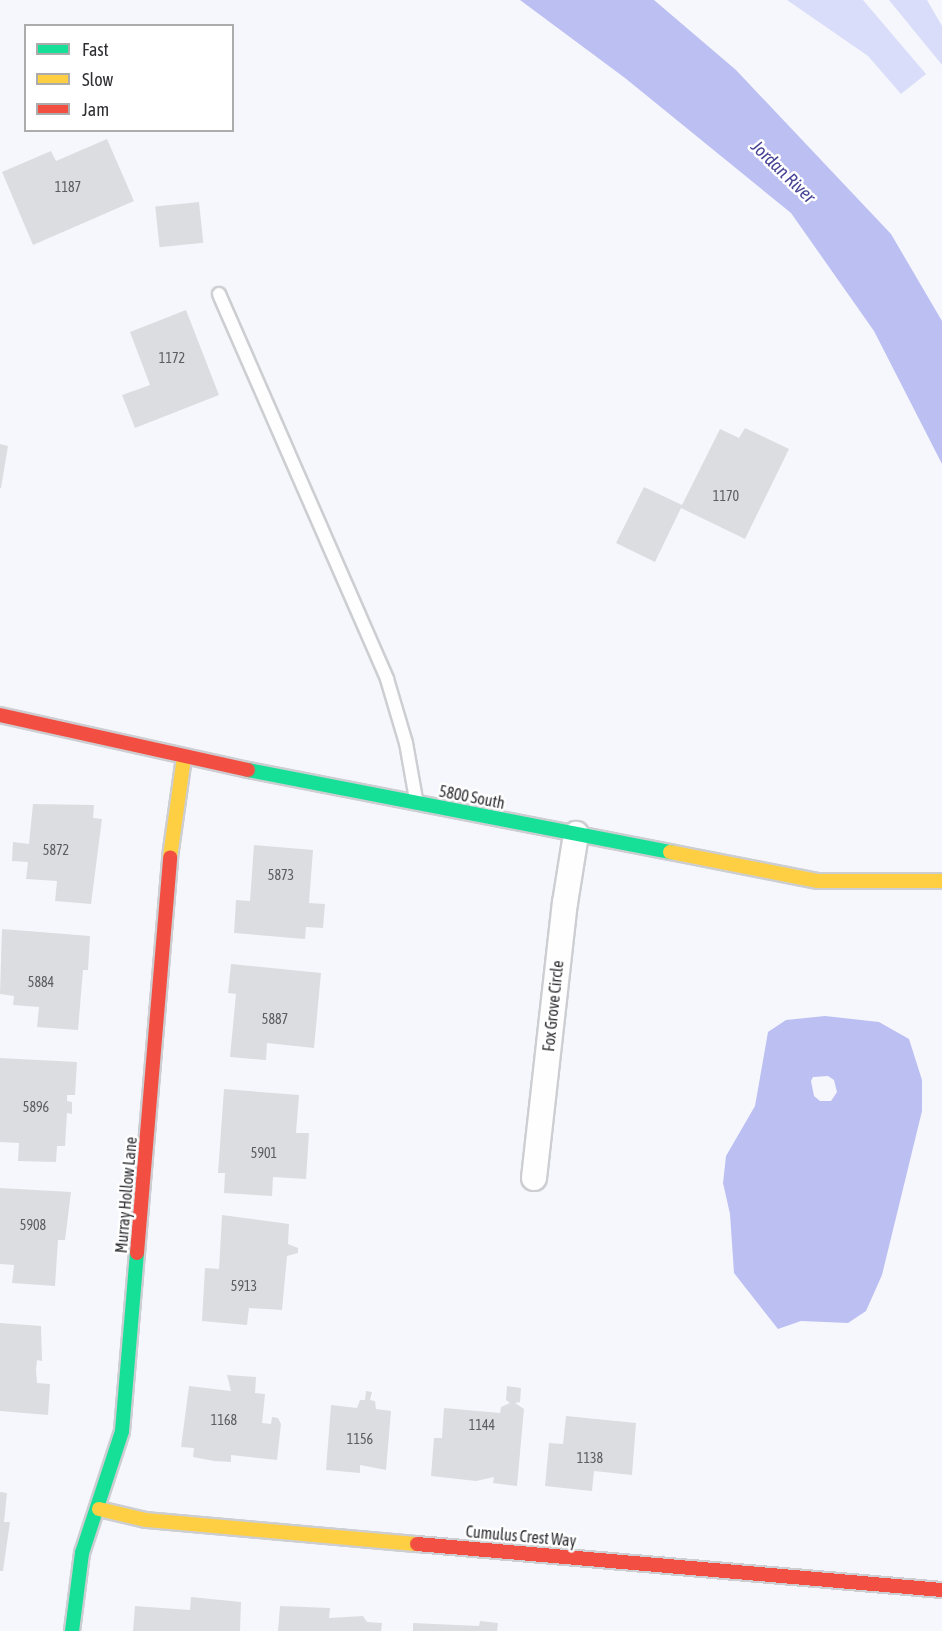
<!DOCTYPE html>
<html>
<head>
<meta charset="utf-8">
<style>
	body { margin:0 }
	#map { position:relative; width:942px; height:1631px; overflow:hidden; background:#f6f7fc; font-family:"Asap Condensed",sans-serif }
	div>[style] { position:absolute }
	.green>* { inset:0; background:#daddf9 }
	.water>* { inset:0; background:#bcbff2 }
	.building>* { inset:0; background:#dcdde1; transform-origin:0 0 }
	.roads { filter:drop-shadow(2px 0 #cdced2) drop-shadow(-2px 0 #cdced2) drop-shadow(0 2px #cdced2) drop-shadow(0 -2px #cdced2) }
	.lane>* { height:12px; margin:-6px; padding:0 6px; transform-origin:6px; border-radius:6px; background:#fefeff }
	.street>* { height:24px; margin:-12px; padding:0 12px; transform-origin:12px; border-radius:12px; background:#fefeff }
	.fast>* { height:14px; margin:-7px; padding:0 7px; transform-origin:7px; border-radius:7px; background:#16e098 }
	.slow>* { height:14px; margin:-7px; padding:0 7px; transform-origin:7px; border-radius:7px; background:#ffcf43 }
	.jam>* { height:14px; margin:-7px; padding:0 7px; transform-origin:7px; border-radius:7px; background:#f24e42 }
	span { translate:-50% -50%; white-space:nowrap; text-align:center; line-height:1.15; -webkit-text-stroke:5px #fff; paint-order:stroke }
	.number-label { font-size:14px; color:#5d5d61 }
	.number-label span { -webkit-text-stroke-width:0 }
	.street-label { font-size:16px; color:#2f2f33 }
	.water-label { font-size:18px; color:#474396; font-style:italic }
	.legend { position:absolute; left:24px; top:24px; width:210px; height:108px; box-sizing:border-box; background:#fff; border:2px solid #acacad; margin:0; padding:8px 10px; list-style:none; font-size:18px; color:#2f2f33 }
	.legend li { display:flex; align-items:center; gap:12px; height:30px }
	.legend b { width:30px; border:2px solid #acacad }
</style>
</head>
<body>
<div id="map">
	<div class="green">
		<div style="clip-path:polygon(787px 0,863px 0,926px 74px,901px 94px,868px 56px)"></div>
		<div style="clip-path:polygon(889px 0,927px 0,942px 26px,942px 65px)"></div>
	</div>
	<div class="water">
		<div style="clip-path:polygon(520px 0,654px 0,736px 70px,891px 234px,942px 321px,942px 464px,874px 331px,791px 213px,625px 78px)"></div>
		<div style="clip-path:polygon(evenodd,825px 1016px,879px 1022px,909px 1039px,922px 1080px,922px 1111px,882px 1275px,866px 1311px,848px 1323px,801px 1321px,778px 1329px,734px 1273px,730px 1214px,723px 1183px,726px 1156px,755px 1106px,768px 1032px,786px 1020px,825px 1016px,828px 1076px,834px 1080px,837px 1092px,831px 1101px,820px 1101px,814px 1096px,811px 1081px,813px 1077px,828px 1076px)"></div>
	</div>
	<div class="building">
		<div style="clip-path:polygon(107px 139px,134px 201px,33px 245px,2px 172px,51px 151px,56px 161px)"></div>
		<div style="left:199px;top:202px;width:41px;height:44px;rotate:84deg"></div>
		<div style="clip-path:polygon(186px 310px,219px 395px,135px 428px,122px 395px,150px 385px,130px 332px)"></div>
		<div style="clip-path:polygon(745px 428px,789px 449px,745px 539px,681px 508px,655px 562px,616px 543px,644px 487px,682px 505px,720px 429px,739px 438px)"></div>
		<div style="clip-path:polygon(0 444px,8px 446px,1px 488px,0 488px)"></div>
		<div style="clip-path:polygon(33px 804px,94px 805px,93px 818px,102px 819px,91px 904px,55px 901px,57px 881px,26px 879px,28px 862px,12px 861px,13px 842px,29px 844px)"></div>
		<div style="clip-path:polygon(254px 845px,313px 850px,309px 903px,325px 904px,323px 928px,306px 927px,305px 939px,234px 933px,236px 900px,250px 901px)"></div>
		<div style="clip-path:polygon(2px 929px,90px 936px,88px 970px,83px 970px,78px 1030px,37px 1027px,39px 1007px,13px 1005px,14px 996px,0 994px)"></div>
		<div style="clip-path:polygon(231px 964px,321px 973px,314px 1048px,267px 1043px,266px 1060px,230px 1057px,236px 994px,228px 993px)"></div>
		<div style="clip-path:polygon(0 1058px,77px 1062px,75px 1095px,67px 1095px,67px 1101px,72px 1102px,72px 1114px,67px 1113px,65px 1146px,57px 1146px,56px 1162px,18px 1161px,19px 1143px,0 1142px)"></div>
		<div style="clip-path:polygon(224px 1089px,299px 1095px,296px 1133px,309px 1133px,306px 1179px,273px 1177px,272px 1196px,224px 1193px,225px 1173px,218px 1173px)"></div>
		<div style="clip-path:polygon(0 1188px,71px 1192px,65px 1240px,58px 1240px,55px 1286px,12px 1283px,14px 1265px,0 1264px)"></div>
		<div style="clip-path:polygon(222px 1215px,289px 1224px,288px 1244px,298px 1248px,298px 1253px,287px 1256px,282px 1310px,249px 1308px,247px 1325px,202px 1321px,205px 1268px,219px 1269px)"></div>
		<div style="clip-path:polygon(0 1323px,41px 1326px,42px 1361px,37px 1360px,36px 1370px,37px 1383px,50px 1384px,48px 1415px,0 1411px)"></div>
		<div style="clip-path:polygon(227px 1375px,256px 1377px,255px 1393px,265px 1394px,262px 1423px,271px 1424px,272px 1417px,278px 1418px,281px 1424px,277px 1460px,231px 1455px,231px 1462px,214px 1461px,193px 1457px,194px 1448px,181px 1447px,189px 1386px,231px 1391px)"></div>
		<div style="clip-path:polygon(507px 1386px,521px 1388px,520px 1402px,515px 1403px,524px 1409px,517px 1486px,493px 1483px,494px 1477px,476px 1481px,431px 1476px,434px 1438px,442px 1438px,444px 1408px,500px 1413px,501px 1407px,510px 1403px,506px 1400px)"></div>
		<div style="clip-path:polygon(366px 1391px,372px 1392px,370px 1400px,375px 1401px,376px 1409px,391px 1411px,386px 1470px,360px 1465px,360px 1473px,326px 1470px,331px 1405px,357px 1408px,360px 1400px,365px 1400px)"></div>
		<div style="clip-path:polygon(566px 1416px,636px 1423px,632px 1475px,594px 1471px,592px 1491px,545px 1486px,549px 1443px,563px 1444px)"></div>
		<div style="clip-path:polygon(0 1492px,7px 1493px,4px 1522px,10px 1522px,3px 1571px,0 1571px)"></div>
		<div style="clip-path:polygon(191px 1597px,241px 1602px,240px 1631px,133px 1631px,135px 1606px,190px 1610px)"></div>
		<div style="clip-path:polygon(280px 1606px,330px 1608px,329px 1618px,363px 1616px,367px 1622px,382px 1623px,381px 1631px,278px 1631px)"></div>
		<div style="clip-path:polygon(480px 1621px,498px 1623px,497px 1631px,413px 1631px,413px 1623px,479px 1626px)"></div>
	</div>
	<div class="roads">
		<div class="lane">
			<div style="left:219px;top:294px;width:420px;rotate:66.4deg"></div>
			<div style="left:387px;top:679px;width:67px;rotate:73.5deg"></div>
			<div style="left:406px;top:743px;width:57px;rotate:79.9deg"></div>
		</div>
		<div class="street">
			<div style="left:534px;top:1178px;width:277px;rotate:-83.6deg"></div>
			<div style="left:565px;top:903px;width:70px;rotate:-80.9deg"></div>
		</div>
		<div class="fast">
			<div style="left:248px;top:770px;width:430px;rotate:11deg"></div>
			<div style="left:72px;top:1631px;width:79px;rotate:-82.7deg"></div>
			<div style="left:82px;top:1553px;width:128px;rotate:-71.8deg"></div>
			<div style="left:122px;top:1431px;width:179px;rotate:-85.2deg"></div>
		</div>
		<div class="slow">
			<div style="left:670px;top:852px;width:151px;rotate:11.1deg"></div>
			<div style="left:818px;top:881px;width:124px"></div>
			<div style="left:170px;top:857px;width:101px;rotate:-82deg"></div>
			<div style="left:99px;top:1509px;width:48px;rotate:13.2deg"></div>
			<div style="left:146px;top:1520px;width:272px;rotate:5.1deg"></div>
		</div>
		<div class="jam">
			<div style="left:0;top:715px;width:254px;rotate:12.5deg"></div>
			<div style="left:137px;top:1253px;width:397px;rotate:-85.2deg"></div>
			<div style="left:417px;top:1544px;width:527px;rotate:5.01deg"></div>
		</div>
	</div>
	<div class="number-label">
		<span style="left:68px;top:187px">1187</span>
		<span style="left:172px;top:358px">1172</span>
		<span style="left:726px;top:496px">1170</span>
		<span style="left:56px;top:850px">5872</span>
		<span style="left:281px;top:875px">5873</span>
		<span style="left:41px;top:982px">5884</span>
		<span style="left:275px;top:1019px">5887</span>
		<span style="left:36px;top:1107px">5896</span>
		<span style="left:264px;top:1153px">5901</span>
		<span style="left:33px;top:1225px">5908</span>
		<span style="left:244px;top:1286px">5913</span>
		<span style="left:224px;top:1420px">1168</span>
		<span style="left:482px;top:1425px">1144</span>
		<span style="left:360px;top:1439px">1156</span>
		<span style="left:590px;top:1458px">1138</span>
	</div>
	<div class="street-label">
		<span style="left:472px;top:797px;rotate:11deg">5800 South</span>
		<span style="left:553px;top:1006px;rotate:-84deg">Fox Grove Circle</span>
		<span style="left:126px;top:1195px;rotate:-85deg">Murray Hollow Lane</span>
		<span style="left:521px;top:1536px;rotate:5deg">Cumulus Crest Way</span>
	</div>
	<div class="water-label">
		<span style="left:783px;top:172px;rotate:44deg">Jordan River</span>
	</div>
	<ul class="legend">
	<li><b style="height:8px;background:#16e098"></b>Fast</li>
	<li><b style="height:8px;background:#ffcf43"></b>Slow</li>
	<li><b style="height:8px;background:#f24e42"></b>Jam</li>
	</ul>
</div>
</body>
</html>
